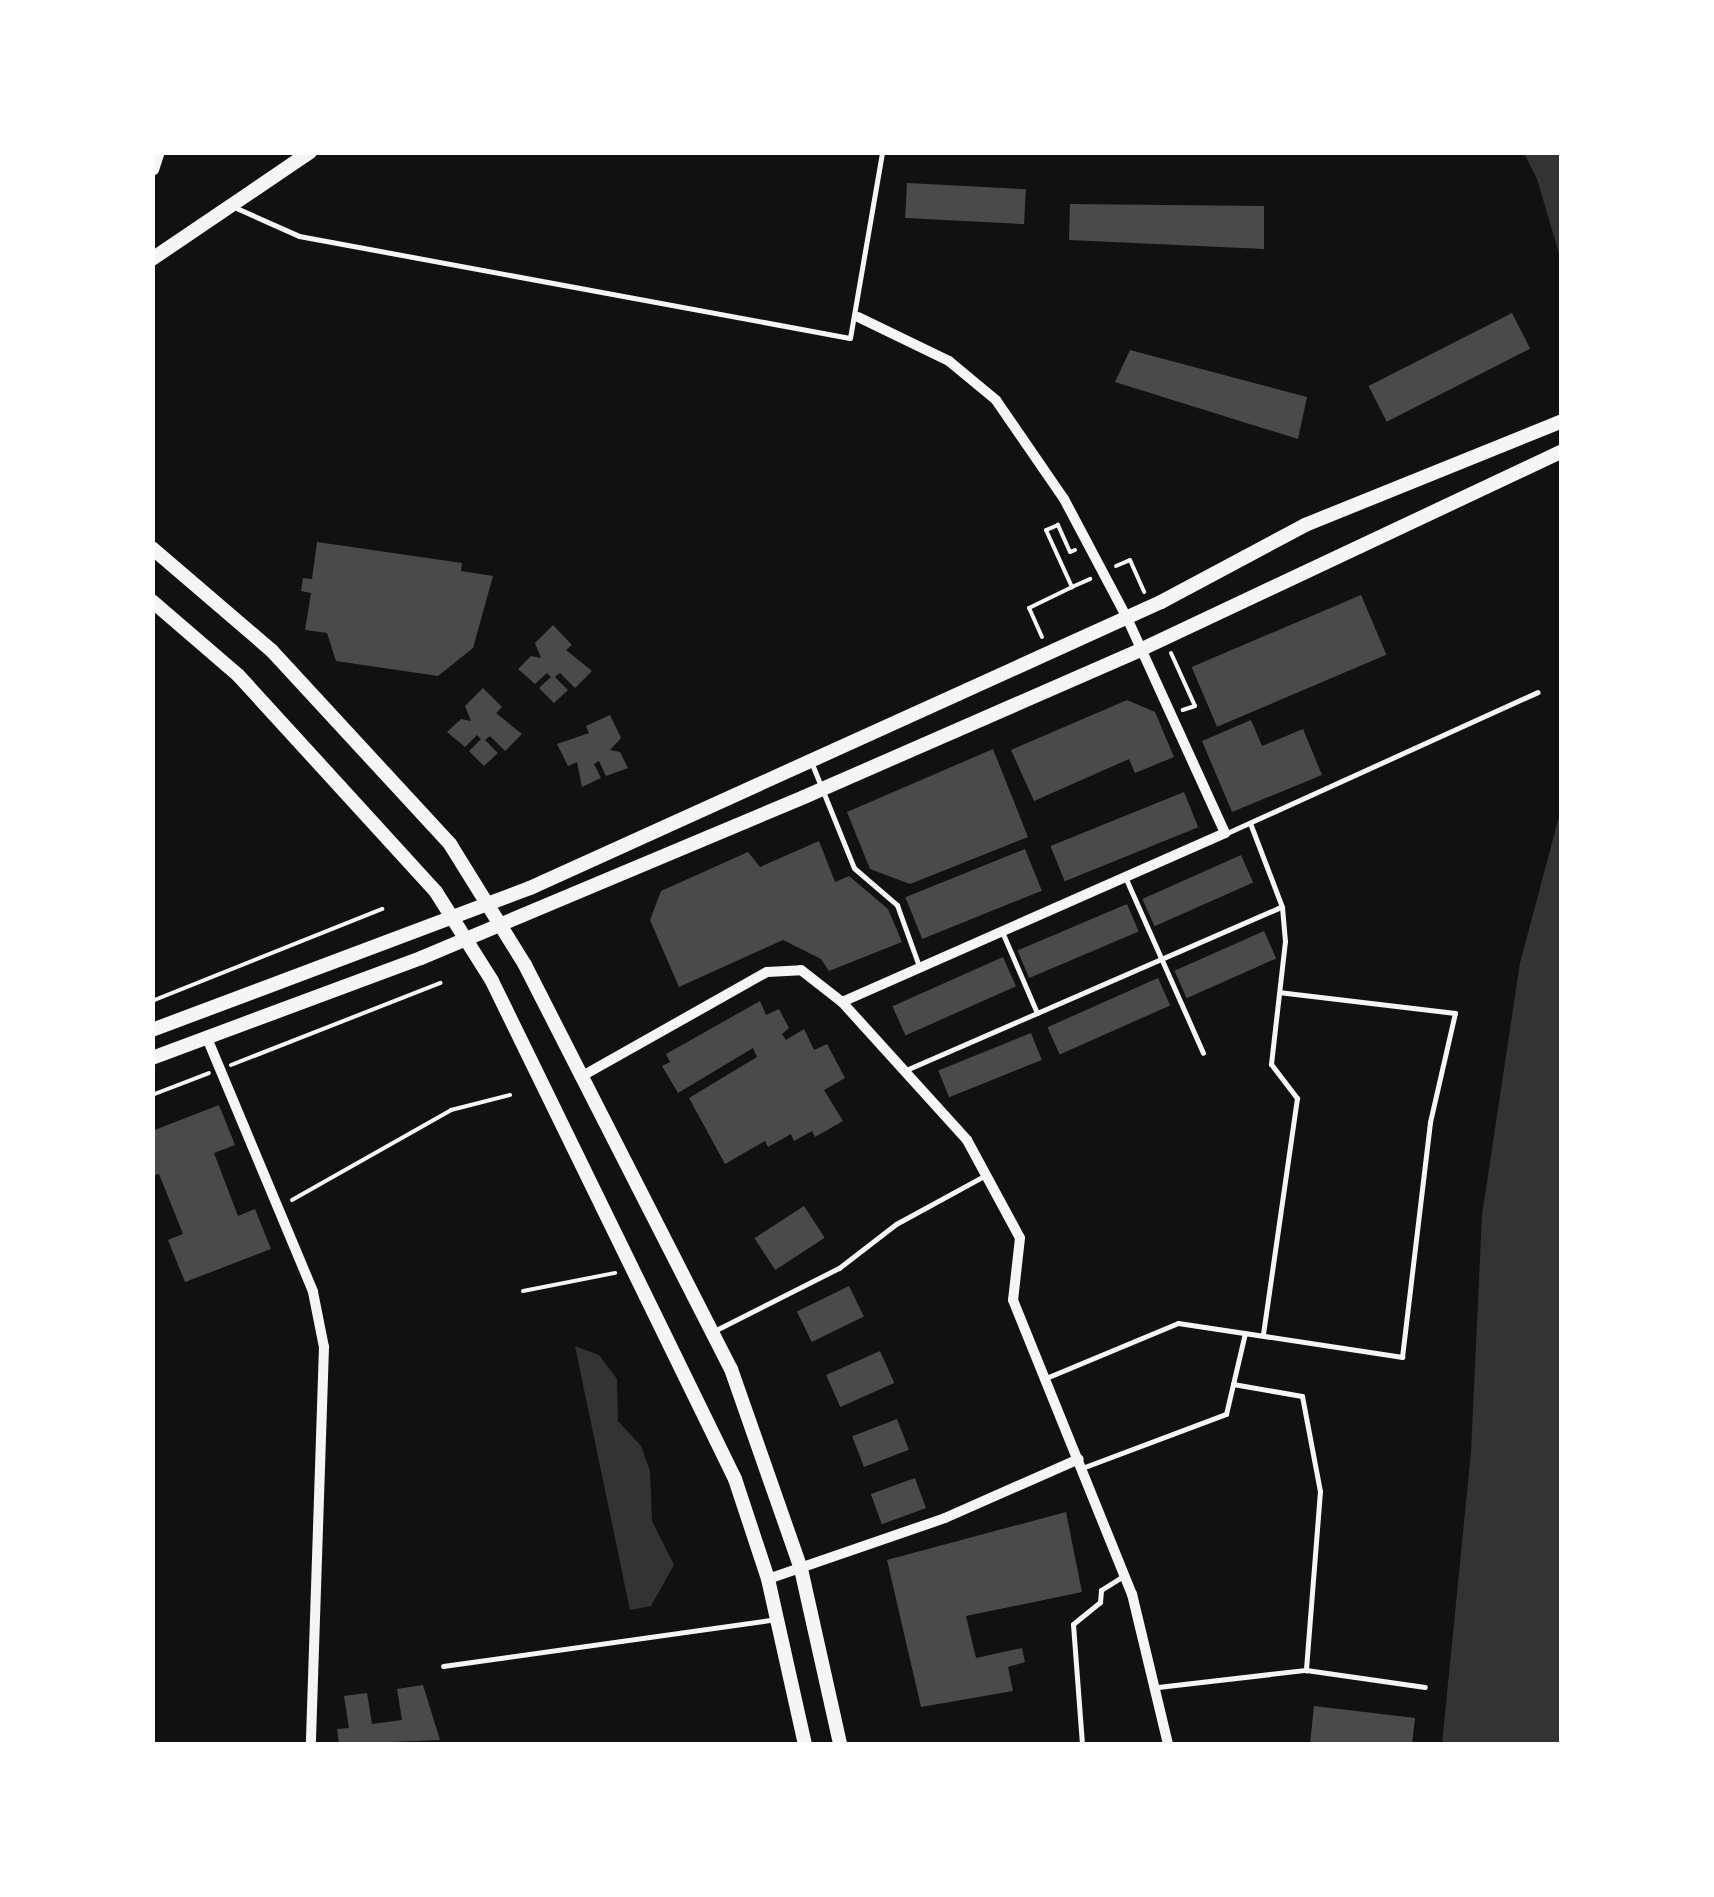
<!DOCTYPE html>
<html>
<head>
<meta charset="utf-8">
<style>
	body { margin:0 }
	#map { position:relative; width:1714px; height:1897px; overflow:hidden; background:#111; font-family:Montserrat,sans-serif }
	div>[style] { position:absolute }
	.water>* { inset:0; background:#333 }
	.building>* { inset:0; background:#4a4a4a; transform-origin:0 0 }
	.path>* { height:4px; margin:-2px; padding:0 2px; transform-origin:2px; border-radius:2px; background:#f5f5f5 }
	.service>* { height:5px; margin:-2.5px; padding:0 2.5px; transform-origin:2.5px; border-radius:2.5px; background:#f5f5f5 }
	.minor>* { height:10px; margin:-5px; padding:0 5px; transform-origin:5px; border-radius:5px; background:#f5f5f5 }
	.secondary>* { height:14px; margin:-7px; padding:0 7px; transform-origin:7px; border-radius:7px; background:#f5f5f5 }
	span { translate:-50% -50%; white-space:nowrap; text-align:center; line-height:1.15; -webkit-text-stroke:10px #fff; paint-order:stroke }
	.frame { position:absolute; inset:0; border:155px solid #fff; pointer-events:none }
</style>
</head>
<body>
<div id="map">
	<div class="water">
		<div style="clip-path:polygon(1524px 153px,1561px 153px,1561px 260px,1537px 179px)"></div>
		<div style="clip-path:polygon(1561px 809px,1561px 1744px,1442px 1744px,1471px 1452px,1482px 1215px,1520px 963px)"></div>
		<div style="clip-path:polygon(575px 1346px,599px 1355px,617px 1379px,618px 1421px,641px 1446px,650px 1471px,652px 1521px,674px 1565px,651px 1606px,630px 1610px)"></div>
	</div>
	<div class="building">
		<div style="left:907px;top:183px;width:119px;height:35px;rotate:3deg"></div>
		<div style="clip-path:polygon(1070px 204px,1264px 206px,1264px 249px,1069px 240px)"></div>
		<div style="left:1512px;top:313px;width:40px;height:161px;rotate:63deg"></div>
		<div style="clip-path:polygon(1130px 350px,1307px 397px,1298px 439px,1115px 382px)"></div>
		<div style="clip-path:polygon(317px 542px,462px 563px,461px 571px,493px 576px,473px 648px,438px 676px,336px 661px,327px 633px,305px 630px,311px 593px,301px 591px,303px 578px,312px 579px)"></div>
		<div style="left:1361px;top:595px;width:65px;height:184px;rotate:67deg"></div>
		<div style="clip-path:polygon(553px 625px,572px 645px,566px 650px,592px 671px,575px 688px,560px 673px,555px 677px,568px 690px,554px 703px,539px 688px,551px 677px,547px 673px,535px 684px,518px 669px,531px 656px,541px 658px,535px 643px)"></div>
		<div style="clip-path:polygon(483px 688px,502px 707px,496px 713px,522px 734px,505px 751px,490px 736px,485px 740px,498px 753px,484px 766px,469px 751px,481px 739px,477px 735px,465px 747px,447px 732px,461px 719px,471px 721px,465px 706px)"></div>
		<div style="clip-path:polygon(1127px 700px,1155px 712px,1174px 757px,1135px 773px,1129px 759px,1034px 801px,1011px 750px)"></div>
		<div style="clip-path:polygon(610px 715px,621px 738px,610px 750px,620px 752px,628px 768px,606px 776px,599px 761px,594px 764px,601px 778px,582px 787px,577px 762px,568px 766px,557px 744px,589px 733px,586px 726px)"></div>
		<div style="clip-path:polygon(1251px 720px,1262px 746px,1303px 729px,1322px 775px,1232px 812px,1202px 741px)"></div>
		<div style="clip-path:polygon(993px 749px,1028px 837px,910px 884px,870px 869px,847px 812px)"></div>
		<div style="left:1184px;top:792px;width:38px;height:144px;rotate:68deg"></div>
		<div style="clip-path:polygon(819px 841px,835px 882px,849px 876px,888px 909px,902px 942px,829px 971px,821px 959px,783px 940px,679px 987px,650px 920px,661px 891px,748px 852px,760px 867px)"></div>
		<div style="left:1025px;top:849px;width:45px;height:129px;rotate:68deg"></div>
		<div style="left:1241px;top:855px;width:30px;height:108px;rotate:66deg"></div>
		<div style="left:1127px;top:904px;width:30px;height:119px;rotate:67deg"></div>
		<div style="left:1264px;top:931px;width:30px;height:98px;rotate:66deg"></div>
		<div style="left:1003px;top:957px;width:32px;height:121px;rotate:66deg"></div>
		<div style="left:1158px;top:978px;width:30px;height:121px;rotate:66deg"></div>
		<div style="clip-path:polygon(760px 1001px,766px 1015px,779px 1009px,789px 1028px,782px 1034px,786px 1040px,804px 1029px,814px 1050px,827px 1044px,845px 1078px,824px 1090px,843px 1121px,815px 1137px,812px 1131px,794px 1141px,791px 1134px,768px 1147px,765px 1141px,725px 1164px,689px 1098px,757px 1057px,753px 1048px,678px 1093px,662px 1066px,670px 1062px,666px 1054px)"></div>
		<div style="left:1031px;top:1033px;width:29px;height:100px;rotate:68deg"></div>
		<div style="clip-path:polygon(219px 1105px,235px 1145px,214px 1153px,238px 1216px,255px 1209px,271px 1249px,185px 1282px,168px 1240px,183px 1234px,159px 1174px,152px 1176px,152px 1131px)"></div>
		<div style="left:804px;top:1206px;width:38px;height:59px;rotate:57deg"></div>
		<div style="left:849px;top:1286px;width:34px;height:58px;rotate:64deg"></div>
		<div style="left:880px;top:1351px;width:35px;height:59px;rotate:66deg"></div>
		<div style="left:897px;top:1419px;width:33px;height:48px;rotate:69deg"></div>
		<div style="left:915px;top:1478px;width:32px;height:47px;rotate:70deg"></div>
		<div style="clip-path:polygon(1066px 1512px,1082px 1592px,966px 1616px,976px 1658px,1022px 1648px,1025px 1662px,1008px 1667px,1013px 1691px,921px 1707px,887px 1560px)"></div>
		<div style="clip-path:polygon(423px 1685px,440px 1740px,339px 1744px,337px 1729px,349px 1728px,344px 1696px,367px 1693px,372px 1724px,402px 1720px,397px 1689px)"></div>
		<div style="clip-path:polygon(1314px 1706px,1415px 1718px,1412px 1744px,1310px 1744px)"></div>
	</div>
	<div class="path">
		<div style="left:1075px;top:550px;width:5px;rotate:158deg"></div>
		<div style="left:1070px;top:552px;width:30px;rotate:-114deg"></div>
		<div style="left:1058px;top:525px;width:13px;rotate:157deg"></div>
		<div style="left:1046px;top:530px;width:63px;rotate:65.5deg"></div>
		<div style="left:1072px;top:587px;width:20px;rotate:-24deg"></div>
		<div style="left:1116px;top:566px;width:15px;rotate:-23deg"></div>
		<div style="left:1130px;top:560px;width:35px;rotate:66deg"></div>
		<div style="left:1042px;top:637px;width:32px;rotate:-114deg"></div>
		<div style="left:1029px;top:608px;width:48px;rotate:-26deg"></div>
		<div style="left:1171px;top:653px;width:58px;rotate:65.6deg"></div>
		<div style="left:1195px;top:706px;width:13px;rotate:162deg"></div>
		<div style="left:152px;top:1001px;width:248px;rotate:-21.8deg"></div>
		<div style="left:231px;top:1065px;width:225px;rotate:-21.4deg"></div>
		<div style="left:152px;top:1095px;width:61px;rotate:-21.1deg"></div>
		<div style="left:292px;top:1200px;width:183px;rotate:-29.5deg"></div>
		<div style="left:451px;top:1110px;width:61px;rotate:-14.3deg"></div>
		<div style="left:523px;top:1291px;width:94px;rotate:-11.1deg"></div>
	</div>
	<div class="service">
		<div style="left:234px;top:207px;width:71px;rotate:24deg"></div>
		<div style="left:299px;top:236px;width:560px;rotate:10.49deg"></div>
		<div style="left:850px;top:338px;width:189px;rotate:-80.2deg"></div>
		<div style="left:812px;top:764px;width:112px;rotate:68deg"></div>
		<div style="left:854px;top:868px;width:57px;rotate:40.7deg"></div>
		<div style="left:897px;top:905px;width:68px;rotate:70.2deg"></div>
		<div style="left:1250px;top:823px;width:90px;rotate:69.1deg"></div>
		<div style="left:1282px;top:907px;width:34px;rotate:85deg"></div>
		<div style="left:1285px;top:941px;width:124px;rotate:96.5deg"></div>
		<div style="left:1271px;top:1064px;width:43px;rotate:52.6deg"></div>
		<div style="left:1297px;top:1098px;width:238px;rotate:98.2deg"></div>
		<div style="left:1227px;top:833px;width:341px;rotate:-24.4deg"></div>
		<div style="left:1126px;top:879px;width:190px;rotate:66.1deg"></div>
		<div style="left:1003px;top:934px;width:86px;rotate:66.7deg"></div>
		<div style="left:906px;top:1070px;width:409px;rotate:-23.5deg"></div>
		<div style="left:716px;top:1330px;width:138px;rotate:-26.8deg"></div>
		<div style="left:839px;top:1268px;width:72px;rotate:-37.7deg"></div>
		<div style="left:896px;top:1224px;width:102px;rotate:-28.6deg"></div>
		<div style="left:1046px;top:1378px;width:143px;rotate:-22.6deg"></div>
		<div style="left:1178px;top:1323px;width:227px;rotate:8.6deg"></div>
		<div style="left:1402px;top:1357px;width:237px;rotate:-83.2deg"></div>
		<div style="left:1430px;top:1122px;width:112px;rotate:-77.1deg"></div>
		<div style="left:1455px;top:1013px;width:176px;rotate:-173.2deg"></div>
		<div style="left:1233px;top:1384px;width:70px;rotate:9.9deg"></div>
		<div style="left:1302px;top:1396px;width:97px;rotate:79.3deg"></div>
		<div style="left:1320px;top:1491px;width:180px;rotate:94.5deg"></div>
		<div style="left:1082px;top:1468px;width:154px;rotate:-20.6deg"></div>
		<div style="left:1226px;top:1414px;width:83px;rotate:-76.8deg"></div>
		<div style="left:443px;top:1666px;width:337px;rotate:-8deg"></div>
		<div style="left:1158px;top:1687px;width:149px;rotate:-6.6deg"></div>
		<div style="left:1306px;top:1670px;width:120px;rotate:8.1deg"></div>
		<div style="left:1082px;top:1744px;width:120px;rotate:-94.3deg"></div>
		<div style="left:1073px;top:1624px;width:35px;rotate:-39deg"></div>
		<div style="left:1100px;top:1602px;width:12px;rotate:-85deg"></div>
		<div style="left:1101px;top:1590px;width:28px;rotate:-32deg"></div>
	</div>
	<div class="minor">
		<div style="left:154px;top:170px;width:19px;rotate:-72deg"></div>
		<div style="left:842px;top:1002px;width:419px;rotate:-23.8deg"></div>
		<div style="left:1225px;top:833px;width:239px;rotate:-114.5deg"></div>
		<div style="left:1126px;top:616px;width:132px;rotate:-117.9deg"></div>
		<div style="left:1064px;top:499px;width:120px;rotate:-124.5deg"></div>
		<div style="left:996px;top:400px;width:61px;rotate:-140.3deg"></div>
		<div style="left:949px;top:361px;width:101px;rotate:-154.2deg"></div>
		<div style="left:207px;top:1038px;width:275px;rotate:67.3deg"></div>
		<div style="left:313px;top:1292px;width:56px;rotate:78.7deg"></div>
		<div style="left:324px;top:1347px;width:397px;rotate:91.9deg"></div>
		<div style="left:584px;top:1075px;width:210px;rotate:-29.4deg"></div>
		<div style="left:767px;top:972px;width:34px;rotate:-3deg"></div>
		<div style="left:801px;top:970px;width:52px;rotate:38deg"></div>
		<div style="left:842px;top:1002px;width:186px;rotate:47.8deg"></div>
		<div style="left:967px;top:1140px;width:111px;rotate:61.6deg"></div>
		<div style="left:1020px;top:1238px;width:62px;rotate:96.4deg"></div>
		<div style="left:1013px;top:1300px;width:317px;rotate:68deg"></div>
		<div style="left:1132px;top:1594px;width:154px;rotate:76.5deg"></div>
		<div style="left:768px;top:1579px;width:187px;rotate:-19deg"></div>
		<div style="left:945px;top:1518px;width:146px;rotate:-23.8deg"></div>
	</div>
	<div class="secondary">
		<div style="left:152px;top:259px;width:191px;rotate:-34.1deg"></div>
		<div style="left:152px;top:548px;width:158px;rotate:40.6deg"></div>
		<div style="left:272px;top:651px;width:263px;rotate:47.3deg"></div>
		<div style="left:450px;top:844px;width:142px;rotate:58.2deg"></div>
		<div style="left:525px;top:965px;width:453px;rotate:63deg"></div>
		<div style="left:731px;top:1369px;width:212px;rotate:70.7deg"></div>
		<div style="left:801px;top:1569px;width:179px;rotate:77.4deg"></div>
		<div style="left:152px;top:601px;width:113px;rotate:40.7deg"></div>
		<div style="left:238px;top:675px;width:294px;rotate:47.6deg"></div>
		<div style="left:436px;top:892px;width:105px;rotate:57.8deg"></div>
		<div style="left:492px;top:981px;width:554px;rotate:63.99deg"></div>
		<div style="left:735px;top:1479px;width:105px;rotate:71.7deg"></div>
		<div style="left:768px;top:1579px;width:169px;rotate:77.4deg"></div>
		<div style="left:152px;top:1030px;width:404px;rotate:-20.6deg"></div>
		<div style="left:530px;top:888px;width:693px;rotate:-24.38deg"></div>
		<div style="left:1161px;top:602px;width:163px;rotate:-28.1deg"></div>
		<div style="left:1305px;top:525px;width:277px;rotate:-22deg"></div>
		<div style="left:152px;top:1058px;width:287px;rotate:-20.4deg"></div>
		<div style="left:421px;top:958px;width:415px;rotate:-22.8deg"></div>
		<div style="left:804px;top:797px;width:369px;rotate:-23.6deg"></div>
		<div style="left:1142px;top:649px;width:464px;rotate:-25.2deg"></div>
	</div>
	<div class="frame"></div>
</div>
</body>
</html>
